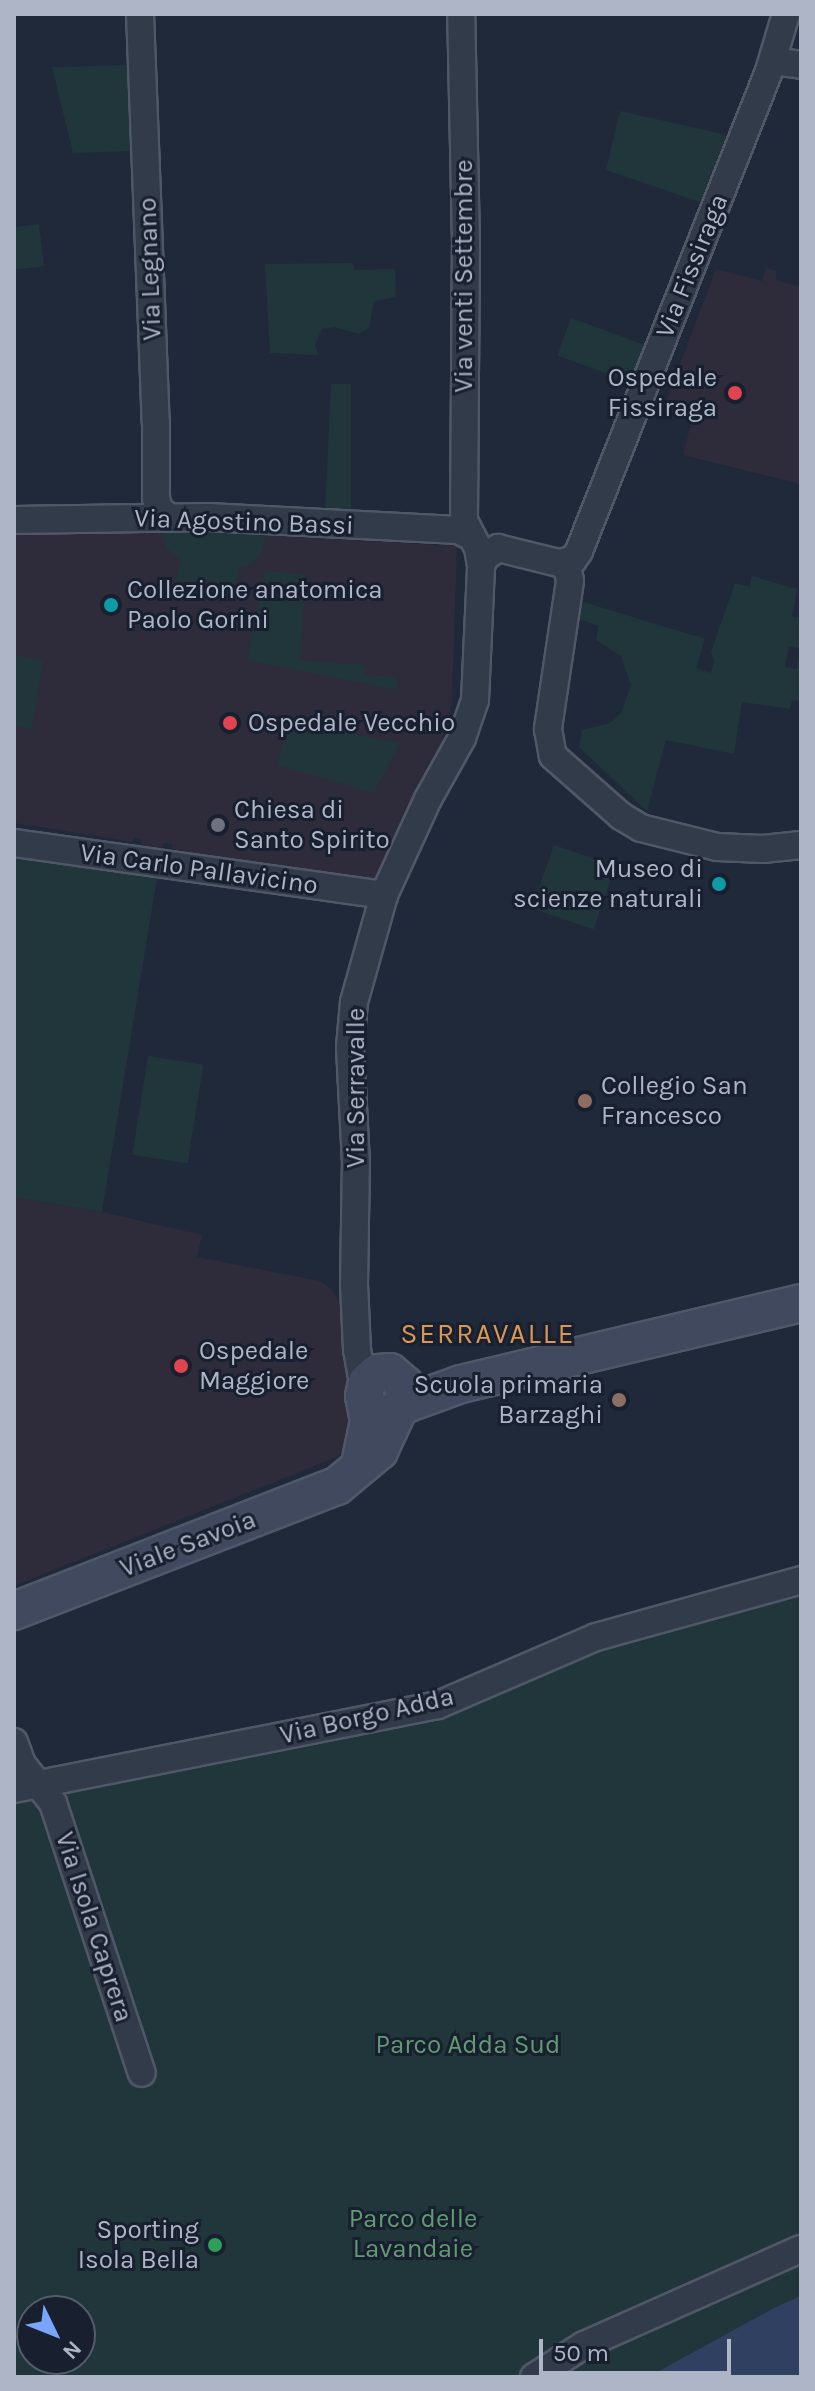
<!DOCTYPE html>
<html>
<head>
<meta charset="utf-8">
<style>
	body { margin:0 }
	#map { position:relative; width:815px; height:2391px; overflow:hidden; background:#1f293a; font-family:Karla,sans-serif }
	div>[style] { position:absolute }
	.medical>* { inset:0; background:#2e2b3b }
	.green>* { inset:0; background:#21363b; transform-origin:0 0 }
	.water>* { inset:0; background:#2f4061 }
	.roads { filter:drop-shadow(2px 0 #505868) drop-shadow(-2px 0 #505868) drop-shadow(0 2px #505868) drop-shadow(0 -2px #505868) }
	.street>* { height:26px; margin:-13px; padding:0 13px; transform-origin:13px; border-radius:13px; background:#323b4a }
	.secondary>* { height:36px; margin:-18px; padding:0 18px; transform-origin:18px; border-radius:18px; background:#40495e }
	.dots>* { width:22px; height:22px; translate:-50% -50%; box-sizing:border-box; border:4px solid #18202f; border-radius:50% }
	span { translate:-50% -50%; white-space:nowrap; text-align:center; line-height:1.15; -webkit-text-stroke:6px #18202f; paint-order:stroke }
	.street-label { font-size:26px; color:#adb5c7 }
	.poi-label { font-size:26px; color:#adb5c7 }
	.right { translate:-100% -50%; text-align:right }
	.left { translate:0 -50%; text-align:left }
	.park-label { font-size:26px; color:#629a72 }
	.neighbourhood-label { font-size:28px; color:#dd9752; letter-spacing:2px }
	.frame { position:absolute; inset:0; border:16px solid #adb5c7; pointer-events:none }
	.north { position:absolute; left:16px; top:2295px; width:80px; height:80px; box-sizing:border-box; background:#18202f; border:2px solid #545c6c; border-radius:50%; rotate:133deg; font-size:22px; font-weight:700; line-height:32px; text-align:center; color:#adb5c7 }
	.north::after { content:''; display:block; margin:auto; width:28px; height:36px; background:#7aa5ff; clip-path:polygon(50% 0,100% 100%,50% 72%,0 100%) }
	.scale { position:absolute; left:539px; top:2339px; width:192px; height:36px; box-sizing:border-box; border:4px solid #adb5c7; border-top:0; padding-left:10px; font-size:24px; line-height:28px; white-space:nowrap; color:#adb5c7; -webkit-text-stroke:6px #18202f; paint-order:stroke }
</style>
</head>
<body>
<div id="map">
	<div class="medical">
		<div style="clip-path:polygon(766px 268px,776px 271px,776px 280px,801px 287px,801px 484px,683px 455px,692px 419px,662px 412px,716px 269px,762px 281px)"></div>
		<div style="clip-path:polygon(157px 529px,457px 546px,452px 702px,438px 757px,374px 884px,172px 849px,172px 844px,164px 843px,158px 851px,144px 849px,141px 839px,134px 838px,133px 842px,14px 823px,14px 532px)"></div>
		<div style="clip-path:polygon(14px 1197px,102px 1212px,202px 1235px,197px 1257px,320px 1281px,331px 1289px,342px 1306px,355px 1426px,347px 1447px,337px 1457px,14px 1586px)"></div>
	</div>
	<div class="green">
		<div style="clip-path:polygon(130px 65px,133px 151px,73px 153px,52px 67px)"></div>
		<div style="clip-path:polygon(620px 111px,727px 135px,700px 202px,606px 170px)"></div>
		<div style="clip-path:polygon(39px 224px,44px 266px,14px 270px,14px 227px)"></div>
		<div style="clip-path:polygon(353px 263px,354px 270px,395px 269px,396px 297px,374px 301px,369px 328px,359px 334px,334px 327px,322px 329px,315px 344px,318px 355px,270px 353px,265px 264px)"></div>
		<div style="left:571px;top:318px;width:78px;height:40px;rotate:20deg"></div>
		<div style="clip-path:polygon(331px 384px,351px 384px,351px 513px,325px 511px)"></div>
		<div style="clip-path:polygon(162px 529px,266px 535px,260px 556px,253px 563px,239px 568px,233px 593px,221px 591px,215px 581px,198px 578px,189px 587px,176px 585px,180px 559px,166px 548px)"></div>
		<div style="clip-path:polygon(265px 571px,306px 574px,300px 660px,365px 665px,365px 675px,397px 677px,397px 690px,247px 660px)"></div>
		<div style="clip-path:polygon(evenodd,752px 576px,797px 589px,792px 617px,801px 618px,801px 701px,792px 700px,790px 709px,742px 702px,734px 754px,666px 740px,647px 811px,579px 747px,582px 730px,610px 723px,621px 713px,631px 685px,621px 656px,596px 640px,598px 626px,577px 618px,580px 601px,705px 639px,696px 668px,711px 673px,714px 661px,711px 652px,735px 583px,750px 587px,752px 576px,789px 646px,801px 648px,797px 669px,785px 667px,789px 646px)"></div>
		<div style="clip-path:polygon(14px 655px,43px 660px,32px 729px,14px 726px)"></div>
		<div style="clip-path:polygon(289px 721px,399px 743px,400px 743px,374px 793px,277px 765px)"></div>
		<div style="left:554px;top:845px;width:65px;height:67px;rotate:19deg"></div>
		<div style="clip-path:polygon(14px 854px,158px 872px,102px 1212px,14px 1197px)"></div>
		<div style="left:148px;top:1056px;width:56px;height:100px;rotate:9deg"></div>
		<div style="clip-path:polygon(evenodd,801px 1588px,801px 2377px,14px 2377px,14px 1798px,433px 1713px,597px 1642px,801px 1588px,32px 2311px,80px 2311px,80px 2359px,32px 2359px,32px 2311px)"></div>
	</div>
	<div class="water">
		<div style="clip-path:polygon(801px 2296px,801px 2377px,648px 2377px,776px 2307px)"></div>
	</div>
	<div class="roads">
		<div class="street">
			<div style="left:140px;top:14px;width:408px;rotate:87.8deg"></div>
			<div style="left:156px;top:422px;width:76px;rotate:90deg"></div>
			<div style="left:156px;top:498px;width:12px;rotate:76deg"></div>
			<div style="left:159px;top:510px;width:14px;rotate:34deg"></div>
			<div style="left:773px;top:61px;width:28px;rotate:8deg"></div>
			<div style="left:14px;top:520px;width:194px;rotate:-0.9deg"></div>
			<div style="left:208px;top:517px;width:250px;rotate:3deg"></div>
			<div style="left:458px;top:530px;width:16px;rotate:27deg"></div>
			<div style="left:566px;top:563px;width:18px;rotate:77deg"></div>
			<div style="left:570px;top:581px;width:150px;rotate:98.5deg"></div>
			<div style="left:548px;top:729px;width:27px;rotate:80deg"></div>
			<div style="left:553px;top:756px;width:91px;rotate:41.4deg"></div>
			<div style="left:621px;top:816px;width:23px;rotate:31deg"></div>
			<div style="left:641px;top:828px;width:78px;rotate:14deg"></div>
			<div style="left:717px;top:847px;width:46px;rotate:2.5deg"></div>
			<div style="left:763px;top:849px;width:38px;rotate:-6deg"></div>
			<div style="left:481px;top:566px;width:10px;rotate:-66deg"></div>
			<div style="left:485px;top:557px;width:16px;rotate:-35deg"></div>
			<div style="left:498px;top:548px;width:63px;rotate:13.8deg"></div>
			<div style="left:559px;top:563px;width:14px;rotate:-12deg"></div>
			<div style="left:573px;top:560px;width:11px;rotate:-56deg"></div>
			<div style="left:579px;top:551px;width:516px;rotate:-68.4deg"></div>
			<div style="left:769px;top:71px;width:59px;rotate:-73.4deg"></div>
			<div style="left:14px;top:843px;width:374px;rotate:8deg"></div>
			<div style="left:364px;top:1389px;width:40px;rotate:-100deg"></div>
			<div style="left:357px;top:1350px;width:65px;rotate:-92.6deg"></div>
			<div style="left:354px;top:1285px;width:122px;rotate:-89.1deg"></div>
			<div style="left:356px;top:1163px;width:116px;rotate:-93deg"></div>
			<div style="left:350px;top:1047px;width:45px;rotate:-84.9deg"></div>
			<div style="left:354px;top:1002px;width:111px;rotate:-74.3deg"></div>
			<div style="left:384px;top:895px;width:106px;rotate:-65.4deg"></div>
			<div style="left:428px;top:799px;width:70px;rotate:-60.9deg"></div>
			<div style="left:462px;top:738px;width:40px;rotate:-71.1deg"></div>
			<div style="left:475px;top:700px;width:134px;rotate:-87.4deg"></div>
			<div style="left:481px;top:566px;width:18px;rotate:-99deg"></div>
			<div style="left:478px;top:548px;width:31px;rotate:-117deg"></div>
			<div style="left:464px;top:520px;width:276px;rotate:-89.6deg"></div>
			<div style="left:466px;top:244px;width:230px;rotate:-91.2deg"></div>
			<div style="left:14px;top:1742px;width:23px;rotate:70deg"></div>
			<div style="left:22px;top:1764px;width:50px;rotate:51.5deg"></div>
			<div style="left:53px;top:1803px;width:284px;rotate:71.8deg"></div>
			<div style="left:14px;top:1789px;width:432px;rotate:-11.2deg"></div>
			<div style="left:438px;top:1705px;width:172px;rotate:-23.3deg"></div>
			<div style="left:596px;top:1637px;width:213px;rotate:-15.5deg"></div>
			<div style="left:534px;top:2377px;width:59px;rotate:-32.6deg"></div>
			<div style="left:584px;top:2345px;width:237px;rotate:-23.9deg"></div>
		</div>
		<div class="secondary">
			<div style="left:403px;top:1405px;width:62px;rotate:-19.9deg"></div>
			<div style="left:461px;top:1384px;width:350px;rotate:-13.4deg"></div>
			<div style="left:360px;top:1464px;width:44px;rotate:-78.2deg"></div>
			<div style="left:369px;top:1421px;width:25px;rotate:-101deg"></div>
			<div style="left:364px;top:1396px;width:14px;rotate:-78deg"></div>
			<div style="left:367px;top:1382px;width:13px;rotate:-42deg"></div>
			<div style="left:377px;top:1373px;width:13px;rotate:-4deg"></div>
			<div style="left:390px;top:1372px;width:20px;rotate:41deg"></div>
			<div style="left:405px;top:1385px;width:20px;rotate:96deg"></div>
			<div style="left:403px;top:1405px;width:15px;rotate:143deg"></div>
			<div style="left:391px;top:1414px;width:15px;rotate:-176deg"></div>
			<div style="left:376px;top:1413px;width:14px;rotate:-135deg"></div>
			<div style="left:14px;top:1611px;width:346px;rotate:-21.2deg"></div>
			<div style="left:337px;top:1486px;width:55px;rotate:-39.8deg"></div>
			<div style="left:379px;top:1451px;width:45px;rotate:-65.1deg"></div>
		</div>
	</div>
	<div class="dots">
		<div style="left:735px;top:393px;background:#e0444e"></div>
		<div style="left:111px;top:605px;background:#0f9aa8"></div>
		<div style="left:230px;top:723px;background:#e0444e"></div>
		<div style="left:218px;top:825px;background:#6b7280"></div>
		<div style="left:719px;top:884px;background:#0f9aa8"></div>
		<div style="left:585px;top:1101px;background:#8d6e63"></div>
		<div style="left:181px;top:1366px;background:#e0444e"></div>
		<div style="left:619px;top:1400px;background:#8d6e63"></div>
		<div style="left:215px;top:2245px;background:#2e9e5b"></div>
	</div>
	<div class="street-label">
		<span style="left:692px;top:266px;rotate:-68deg">Via Fissiraga</span>
		<span style="left:150px;top:269px;rotate:-92deg">Via Legnano</span>
		<span style="left:464px;top:276px;rotate:-90deg">Via venti Settembre</span>
		<span style="left:244px;top:522px;rotate:2deg">Via Agostino Bassi</span>
		<span style="left:199px;top:869px;rotate:8deg">Via Carlo Pallavicino</span>
		<span style="left:356px;top:1088px;rotate:-90deg">Via Serravalle</span>
		<span style="left:188px;top:1544px;rotate:-21deg">Viale Savoia</span>
		<span style="left:367px;top:1716px;rotate:-13deg">Via Borgo Adda</span>
		<span style="left:94px;top:1927px;rotate:72deg">Via Isola Caprera</span>
	</div>
	<div class="poi-label">
		<span class="right" style="left:717px;top:393px">Ospedale<br>Fissiraga</span>
		<span class="left" style="left:127px;top:605px">Collezione anatomica<br>Paolo Gorini</span>
		<span class="left" style="left:248px;top:723px">Ospedale Vecchio</span>
		<span class="left" style="left:234px;top:825px">Chiesa di<br>Santo Spirito</span>
		<span class="right" style="left:703px;top:884px">Museo di<br>scienze naturali</span>
		<span class="left" style="left:601px;top:1101px">Collegio San<br>Francesco</span>
		<span class="left" style="left:199px;top:1366px">Ospedale<br>Maggiore</span>
		<span class="right" style="left:603px;top:1400px">Scuola primaria<br>Barzaghi</span>
		<span class="right" style="left:199px;top:2245px">Sporting<br>Isola Bella</span>
	</div>
	<div class="park-label">
		<span style="left:468px;top:2045px">Parco Adda Sud</span>
		<span style="left:413px;top:2234px">Parco delle<br>Lavandaie</span>
	</div>
	<div class="neighbourhood-label">
		<span style="left:488px;top:1334px">SERRAVALLE</span>
	</div>
	<div class="frame"></div>
	<div class="north">N</div>
	<div class="scale">50 m</div>
</div>
</body>
</html>
